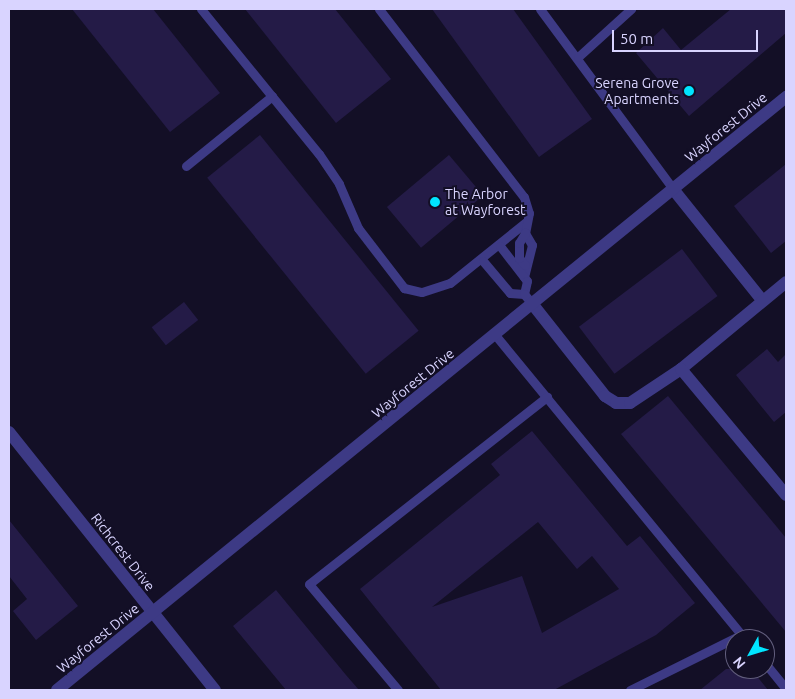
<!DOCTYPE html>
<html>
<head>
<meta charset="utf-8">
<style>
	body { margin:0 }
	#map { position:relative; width:795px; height:699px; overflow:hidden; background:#130f26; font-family:Ubuntu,sans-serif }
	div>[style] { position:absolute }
	.building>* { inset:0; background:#241b47; transform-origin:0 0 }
	.service>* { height:9px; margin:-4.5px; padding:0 4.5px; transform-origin:4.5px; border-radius:4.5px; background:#3d3a85 }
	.minor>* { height:12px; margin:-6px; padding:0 6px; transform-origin:6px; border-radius:6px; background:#3d3a85 }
	.tertiary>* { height:12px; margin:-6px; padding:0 6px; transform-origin:6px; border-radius:6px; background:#3d3a85 }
	.dots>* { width:14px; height:14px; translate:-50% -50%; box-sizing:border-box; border:2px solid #130f26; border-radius:50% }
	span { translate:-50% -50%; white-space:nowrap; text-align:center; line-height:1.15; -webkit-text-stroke:4px #130f26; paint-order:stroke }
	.poi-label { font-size:14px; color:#d9d4ff }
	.right { translate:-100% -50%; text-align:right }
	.left { translate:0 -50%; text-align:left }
	.street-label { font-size:14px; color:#d9d4ff }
	.frame { position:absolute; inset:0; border:10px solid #d9d4ff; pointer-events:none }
	.north { position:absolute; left:725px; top:629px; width:50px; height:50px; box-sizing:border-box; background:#130f26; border:1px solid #625e7d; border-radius:50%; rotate:231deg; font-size:14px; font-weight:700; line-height:20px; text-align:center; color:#d9d4ff }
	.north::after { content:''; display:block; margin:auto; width:18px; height:22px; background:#00e5ff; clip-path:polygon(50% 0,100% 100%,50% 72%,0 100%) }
	.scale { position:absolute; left:612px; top:30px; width:146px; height:22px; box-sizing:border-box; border:2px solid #d9d4ff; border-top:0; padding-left:6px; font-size:15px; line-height:18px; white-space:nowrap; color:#d9d4ff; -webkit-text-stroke:4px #130f26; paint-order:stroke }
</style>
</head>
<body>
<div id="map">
	<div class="building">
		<div style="clip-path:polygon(72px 9px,153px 9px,220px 93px,170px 132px)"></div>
		<div style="clip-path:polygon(245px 9px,335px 9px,391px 79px,336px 123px)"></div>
		<div style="clip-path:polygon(432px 9px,513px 9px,592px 119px,539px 157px)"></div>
		<div style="clip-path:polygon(731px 9px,786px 9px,786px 33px,689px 116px,636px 53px,663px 28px,681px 50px)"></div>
		<div style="left:260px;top:135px;width:252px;height:68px;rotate:51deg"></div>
		<div style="left:449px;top:155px;width:53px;height:81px;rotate:50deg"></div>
		<div style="clip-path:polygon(786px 164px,786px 241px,771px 253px,734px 206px)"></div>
		<div style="left:682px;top:249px;width:59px;height:129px;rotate:53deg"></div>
		<div style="left:184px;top:302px;width:23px;height:41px;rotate:52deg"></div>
		<div style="clip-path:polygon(767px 349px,778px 362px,786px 354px,786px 412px,774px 422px,736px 375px)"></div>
		<div style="clip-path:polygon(668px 396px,786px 538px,786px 632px,621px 434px)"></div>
		<div style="clip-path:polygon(evenodd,532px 431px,627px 546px,640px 536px,695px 603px,656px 635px,554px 690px,441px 690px,360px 589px,500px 475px,491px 464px,532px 431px,538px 522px,577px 569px,592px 556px,619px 589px,542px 633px,522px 576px,432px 607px,538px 522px)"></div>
		<div style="clip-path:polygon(9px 520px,78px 606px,36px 640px,13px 611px,27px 599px,9px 576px)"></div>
		<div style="clip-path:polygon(276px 590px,346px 675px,359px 690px,286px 690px,233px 626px)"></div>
		<div style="clip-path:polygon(726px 669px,751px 669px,768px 690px,700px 690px)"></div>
	</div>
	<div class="service">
		<div style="left:201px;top:9px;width:187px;rotate:50.9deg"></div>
		<div style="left:319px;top:154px;width:36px;rotate:56deg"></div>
		<div style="left:339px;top:184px;width:48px;rotate:66.6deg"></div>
		<div style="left:358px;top:228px;width:76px;rotate:52.5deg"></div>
		<div style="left:404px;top:288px;width:18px;rotate:13deg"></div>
		<div style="left:422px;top:292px;width:29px;rotate:-18deg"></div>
		<div style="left:450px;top:283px;width:97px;rotate:-38.8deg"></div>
		<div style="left:379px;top:9px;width:237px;rotate:52.4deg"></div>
		<div style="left:524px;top:197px;width:17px;rotate:73deg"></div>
		<div style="left:529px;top:213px;width:20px;rotate:101deg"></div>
		<div style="left:525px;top:233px;width:14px;rotate:60deg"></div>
		<div style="left:532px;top:245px;width:33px;rotate:104deg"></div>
		<div style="left:540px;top:9px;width:224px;rotate:53.5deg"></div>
		<div style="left:578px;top:57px;width:72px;rotate:-42.2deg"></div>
		<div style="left:186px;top:166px;width:111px;rotate:-39.1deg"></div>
		<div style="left:500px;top:246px;width:44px;rotate:52.4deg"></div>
		<div style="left:527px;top:281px;width:13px;rotate:103deg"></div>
		<div style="left:483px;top:261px;width:42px;rotate:49.8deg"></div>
		<div style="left:510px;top:293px;width:14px;rotate:4deg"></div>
		<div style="left:524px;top:294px;width:16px;rotate:50deg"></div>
		<div style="left:525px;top:265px;width:9px;rotate:-131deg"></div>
		<div style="left:519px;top:258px;width:15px;rotate:-90deg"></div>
		<div style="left:519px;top:243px;width:12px;rotate:-59deg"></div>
		<div style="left:496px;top:336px;width:392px;rotate:50.6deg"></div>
		<div style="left:765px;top:663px;width:33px;rotate:51deg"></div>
		<div style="left:398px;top:690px;width:138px;rotate:-130deg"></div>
		<div style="left:309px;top:584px;width:303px;rotate:-38.2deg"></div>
		<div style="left:630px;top:690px;width:124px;rotate:-26.4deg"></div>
	</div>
	<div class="minor">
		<div style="left:673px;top:189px;width:142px;rotate:51.3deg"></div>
		<div style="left:534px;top:306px;width:115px;rotate:51.7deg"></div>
		<div style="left:605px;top:396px;width:13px;rotate:32deg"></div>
		<div style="left:616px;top:403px;width:14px"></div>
		<div style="left:630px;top:403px;width:61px;rotate:-33.7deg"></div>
		<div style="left:681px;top:369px;width:136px;rotate:-39.6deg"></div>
		<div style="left:681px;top:369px;width:164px;rotate:50.2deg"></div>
	</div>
	<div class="tertiary">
		<div style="left:9px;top:432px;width:330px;rotate:51.4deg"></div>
		<div style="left:57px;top:690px;width:940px;rotate:-39.13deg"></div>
	</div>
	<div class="dots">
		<div style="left:689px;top:91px;background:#00e5ff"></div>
		<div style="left:435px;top:202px;background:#00e5ff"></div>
	</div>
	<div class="poi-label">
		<span class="right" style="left:679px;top:91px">Serena Grove<br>Apartments</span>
		<span class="left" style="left:445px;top:202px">The Arbor<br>at Wayforest</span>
	</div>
	<div class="street-label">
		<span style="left:726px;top:127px;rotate:-39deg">Wayforest Drive</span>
		<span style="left:413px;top:383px;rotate:-39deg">Wayforest Drive</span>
		<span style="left:123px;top:552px;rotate:52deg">Richcrest Drive</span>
		<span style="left:98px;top:638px;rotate:-39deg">Wayforest Drive</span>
	</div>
	<div class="frame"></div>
	<div class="north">N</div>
	<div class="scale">50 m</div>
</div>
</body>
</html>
